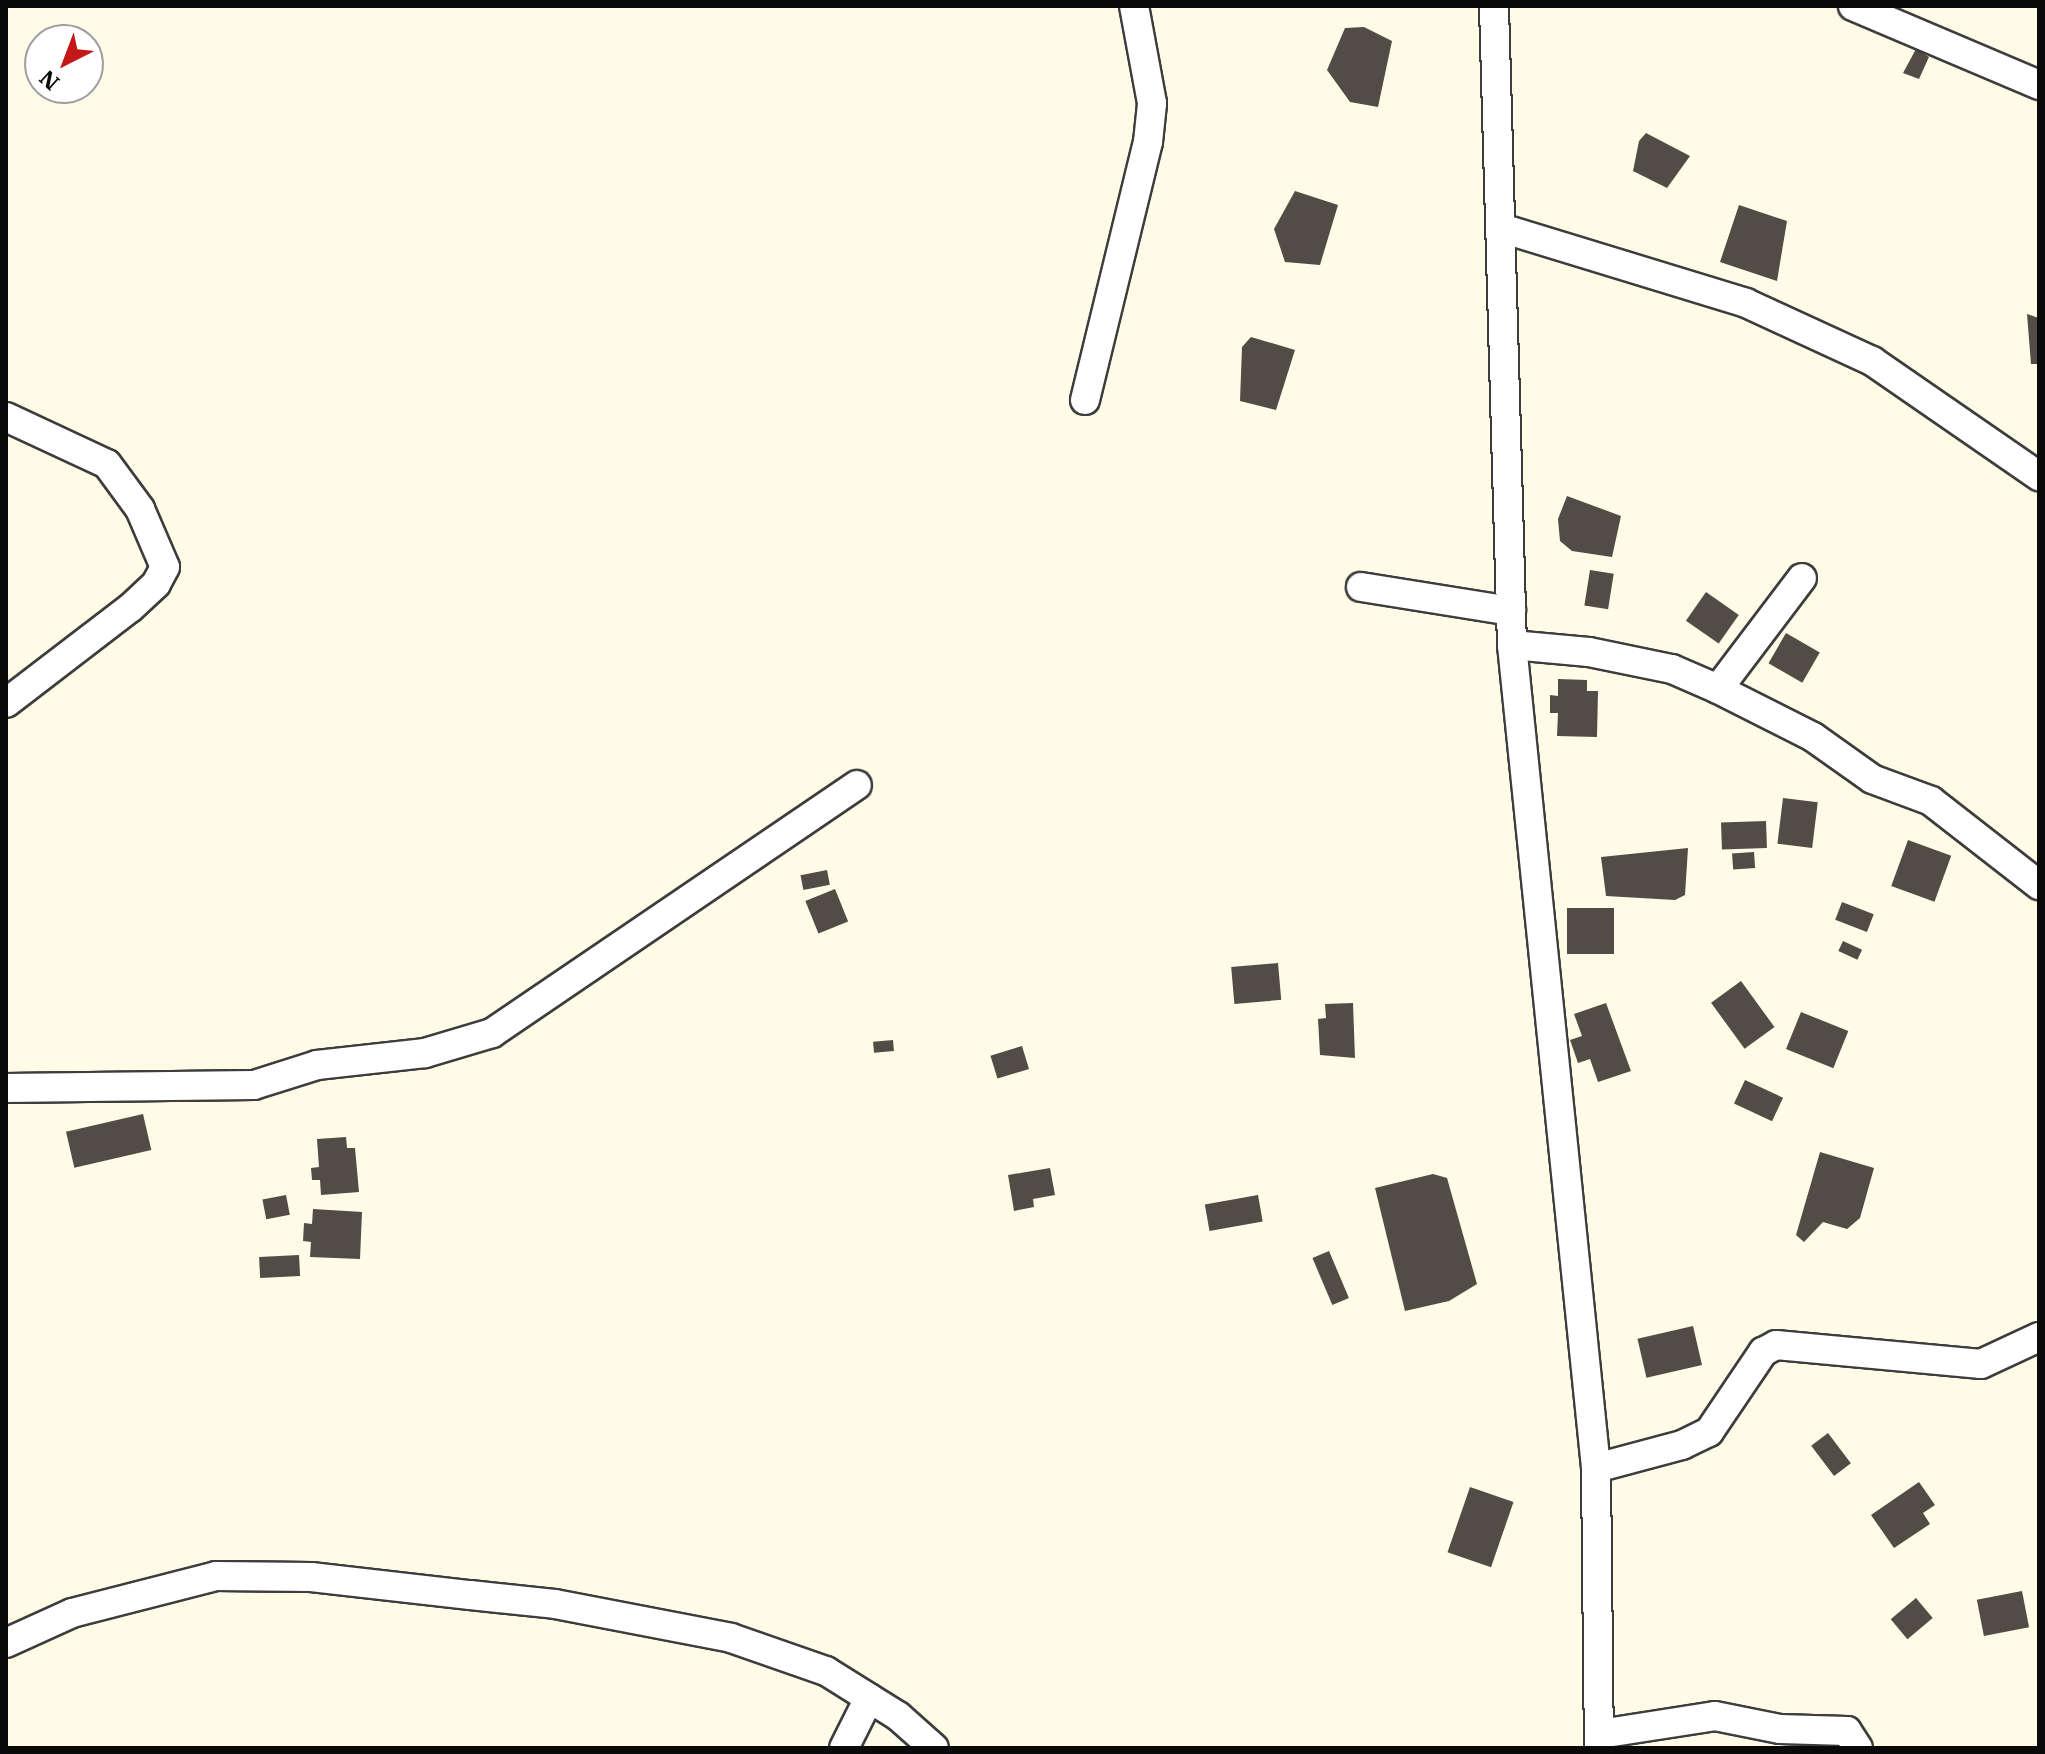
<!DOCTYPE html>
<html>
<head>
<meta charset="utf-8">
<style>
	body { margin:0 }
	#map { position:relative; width:2045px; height:1754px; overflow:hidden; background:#fffbe6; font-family:"IBM Plex Serif",serif }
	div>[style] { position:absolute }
	.building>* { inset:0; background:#534b45; transform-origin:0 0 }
	.roads { filter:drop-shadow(2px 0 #3d3d3d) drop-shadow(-2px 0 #3d3d3d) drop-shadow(0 2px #3d3d3d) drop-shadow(0 -2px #3d3d3d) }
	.minor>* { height:28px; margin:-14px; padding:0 14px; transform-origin:14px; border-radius:14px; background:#fff }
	span { translate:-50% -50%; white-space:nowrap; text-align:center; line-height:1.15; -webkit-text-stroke:8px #fff; paint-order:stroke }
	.frame { position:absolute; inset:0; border:8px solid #0a0a0a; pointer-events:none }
	.north { position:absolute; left:24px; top:24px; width:80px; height:80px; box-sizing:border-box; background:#fff; border:2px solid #9d9d9d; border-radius:50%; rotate:222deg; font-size:22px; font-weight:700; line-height:32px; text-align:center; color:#0a0a0a }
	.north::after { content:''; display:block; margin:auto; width:28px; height:36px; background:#c41718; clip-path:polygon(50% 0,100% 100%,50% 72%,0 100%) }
</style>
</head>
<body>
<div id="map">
	<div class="building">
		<div style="clip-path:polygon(1364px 27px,1392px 41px,1378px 107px,1350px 102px,1327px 70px,1345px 28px)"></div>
		<div style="clip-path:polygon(1916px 49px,1929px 57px,1919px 79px,1903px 73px)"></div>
		<div style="clip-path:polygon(1646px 133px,1690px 156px,1667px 188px,1633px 171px,1639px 141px)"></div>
		<div style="clip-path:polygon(1295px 191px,1338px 205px,1320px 265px,1285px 262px,1274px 229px)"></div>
		<div style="clip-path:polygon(1739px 205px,1787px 221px,1777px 281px,1720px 262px)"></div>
		<div style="clip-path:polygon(2027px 314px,2039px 318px,2039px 364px,2031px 364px)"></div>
		<div style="clip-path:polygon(1251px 337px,1295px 350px,1276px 410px,1240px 401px,1242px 347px)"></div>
		<div style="clip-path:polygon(1567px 496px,1621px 516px,1612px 557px,1572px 551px,1560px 541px,1558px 519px)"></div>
		<div style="left:1590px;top:570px;width:24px;height:36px;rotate:9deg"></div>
		<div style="left:1706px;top:592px;width:40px;height:35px;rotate:35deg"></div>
		<div style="left:1786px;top:633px;width:39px;height:35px;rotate:30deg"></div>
		<div style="clip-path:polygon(1558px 679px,1587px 680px,1587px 691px,1598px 691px,1597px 737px,1557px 736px,1558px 713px,1550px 713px,1550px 695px,1558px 696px)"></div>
		<div style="left:1783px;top:798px;width:35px;height:46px;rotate:7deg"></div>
		<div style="left:1766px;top:821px;width:27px;height:45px;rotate:88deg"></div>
		<div style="left:1908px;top:840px;width:46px;height:49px;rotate:20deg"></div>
		<div style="clip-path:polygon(1688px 848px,1685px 895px,1675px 900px,1606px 896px,1601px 857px)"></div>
		<div style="left:1754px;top:852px;width:16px;height:22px;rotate:86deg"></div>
		<div style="left:827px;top:870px;width:15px;height:27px;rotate:79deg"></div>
		<div style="left:835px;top:889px;width:35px;height:32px;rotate:68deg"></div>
		<div style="left:1842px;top:902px;width:34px;height:19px;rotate:21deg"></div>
		<div style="left:1567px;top:908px;width:47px;height:46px"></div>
		<div style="left:1843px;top:941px;width:21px;height:11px;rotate:25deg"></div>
		<div style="left:1278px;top:963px;width:37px;height:47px;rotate:85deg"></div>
		<div style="left:1741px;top:981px;width:57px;height:37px;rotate:54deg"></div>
		<div style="clip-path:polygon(1353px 1003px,1355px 1058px,1320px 1055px,1318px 1019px,1326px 1018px,1325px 1004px)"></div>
		<div style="clip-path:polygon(1606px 1003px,1631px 1071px,1598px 1082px,1590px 1059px,1578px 1063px,1570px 1040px,1582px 1036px,1574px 1014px)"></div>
		<div style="left:1801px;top:1012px;width:51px;height:40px;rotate:22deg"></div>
		<div style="left:893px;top:1040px;width:11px;height:20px;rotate:85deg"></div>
		<div style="left:1022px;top:1046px;width:24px;height:33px;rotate:73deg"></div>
		<div style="left:1745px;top:1080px;width:42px;height:26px;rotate:25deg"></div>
		<div style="left:143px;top:1114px;width:37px;height:79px;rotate:77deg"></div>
		<div style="clip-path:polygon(346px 1137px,347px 1148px,355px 1148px,359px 1192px,321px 1195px,320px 1180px,312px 1180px,311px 1168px,319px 1167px,317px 1139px)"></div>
		<div style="clip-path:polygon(1820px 1152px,1874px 1168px,1860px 1218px,1847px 1229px,1823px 1222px,1804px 1242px,1796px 1235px)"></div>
		<div style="clip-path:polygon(1050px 1168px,1055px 1195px,1033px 1199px,1034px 1207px,1014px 1211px,1008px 1175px)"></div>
		<div style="clip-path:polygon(1433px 1174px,1447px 1178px,1477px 1284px,1449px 1301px,1405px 1311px,1375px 1188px)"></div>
		<div style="left:286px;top:1195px;width:20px;height:24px;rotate:79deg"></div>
		<div style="left:1258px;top:1195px;width:27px;height:54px;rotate:80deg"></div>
		<div style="clip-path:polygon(313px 1209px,362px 1212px,360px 1259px,310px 1257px,311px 1242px,303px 1241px,304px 1223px,312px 1224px)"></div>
		<div style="left:1329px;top:1251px;width:51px;height:18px;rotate:67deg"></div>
		<div style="left:299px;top:1255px;width:21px;height:40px;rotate:87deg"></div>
		<div style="left:1693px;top:1326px;width:40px;height:57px;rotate:77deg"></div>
		<div style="left:1828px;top:1433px;width:38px;height:21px;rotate:53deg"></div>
		<div style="clip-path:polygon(1919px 1482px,1935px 1505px,1923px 1513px,1930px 1524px,1894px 1548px,1871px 1515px)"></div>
		<div style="left:1470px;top:1487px;width:46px;height:69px;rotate:19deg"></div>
		<div style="left:2022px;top:1591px;width:37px;height:46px;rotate:79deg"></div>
		<div style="left:1916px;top:1598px;width:26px;height:33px;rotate:50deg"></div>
	</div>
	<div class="roads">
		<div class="minor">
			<div style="left:1494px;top:6px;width:639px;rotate:88.39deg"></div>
			<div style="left:1512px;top:645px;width:827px;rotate:84.17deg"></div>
			<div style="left:1596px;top:1468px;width:280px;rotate:89.4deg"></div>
			<div style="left:1853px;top:6px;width:202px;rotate:23deg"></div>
			<div style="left:1501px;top:228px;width:256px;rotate:17deg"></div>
			<div style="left:1746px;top:303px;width:139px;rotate:24.7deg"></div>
			<div style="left:1872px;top:361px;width:203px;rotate:34.6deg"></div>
			<div style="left:1085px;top:400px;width:266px;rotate:-76.3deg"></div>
			<div style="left:1148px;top:142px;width:39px;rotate:-84deg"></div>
			<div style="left:1152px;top:103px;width:99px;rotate:-100.5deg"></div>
			<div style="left:6px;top:417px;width:111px;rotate:25deg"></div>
			<div style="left:107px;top:464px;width:56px;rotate:53.7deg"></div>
			<div style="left:140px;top:509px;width:63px;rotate:66.7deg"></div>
			<div style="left:165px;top:567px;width:19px;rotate:118deg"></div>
			<div style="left:156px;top:584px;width:35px;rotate:137deg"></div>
			<div style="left:130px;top:608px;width:156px;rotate:142.5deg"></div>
			<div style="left:1361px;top:587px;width:152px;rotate:9.1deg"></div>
			<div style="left:1512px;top:645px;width:77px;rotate:5.2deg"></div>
			<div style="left:1589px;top:652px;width:85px;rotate:11.6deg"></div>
			<div style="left:1672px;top:669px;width:50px;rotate:23.5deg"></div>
			<div style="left:1718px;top:689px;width:106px;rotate:26.8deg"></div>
			<div style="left:1813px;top:737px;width:72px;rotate:35.4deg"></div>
			<div style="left:1872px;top:779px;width:63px;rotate:20.4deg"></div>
			<div style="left:1931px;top:801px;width:137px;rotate:37.9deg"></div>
			<div style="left:1718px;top:689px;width:139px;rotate:-52.9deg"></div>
			<div style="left:6px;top:1088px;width:248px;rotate:-0.7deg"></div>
			<div style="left:254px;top:1085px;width:66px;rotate:-17.6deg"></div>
			<div style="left:317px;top:1065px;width:109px;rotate:-6.3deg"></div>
			<div style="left:425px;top:1053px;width:70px;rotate:-16.6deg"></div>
			<div style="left:492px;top:1033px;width:441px;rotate:-34.2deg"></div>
			<div style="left:1596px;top:1468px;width:89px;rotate:-15deg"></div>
			<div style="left:1682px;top:1445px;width:30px;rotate:-26deg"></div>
			<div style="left:1709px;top:1432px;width:97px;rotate:-56deg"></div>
			<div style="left:1763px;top:1352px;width:15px;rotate:-28deg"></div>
			<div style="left:1776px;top:1345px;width:206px;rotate:5.3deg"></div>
			<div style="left:1981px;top:1364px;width:64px;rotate:-25deg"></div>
			<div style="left:6px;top:1643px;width:72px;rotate:-24.4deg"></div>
			<div style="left:72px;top:1613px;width:149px;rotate:-14.4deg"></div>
			<div style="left:216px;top:1576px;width:95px;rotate:0.6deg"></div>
			<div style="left:311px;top:1577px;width:160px;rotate:6.5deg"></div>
			<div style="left:470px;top:1595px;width:85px;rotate:6deg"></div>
			<div style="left:555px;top:1604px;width:179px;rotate:10.9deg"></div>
			<div style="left:731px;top:1638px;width:101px;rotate:19.2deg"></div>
			<div style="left:826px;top:1671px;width:85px;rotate:32deg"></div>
			<div style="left:898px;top:1716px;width:48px;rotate:41.6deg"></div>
			<div style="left:1600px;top:1734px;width:116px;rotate:-8.9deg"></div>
			<div style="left:1715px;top:1716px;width:66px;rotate:11.3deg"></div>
			<div style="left:1780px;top:1729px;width:67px;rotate:1.7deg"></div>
			<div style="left:1847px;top:1731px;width:20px;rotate:57deg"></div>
			<div style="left:844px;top:1748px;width:56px;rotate:-63.4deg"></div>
		</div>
	</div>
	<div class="frame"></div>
	<div class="north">N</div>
</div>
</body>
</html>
